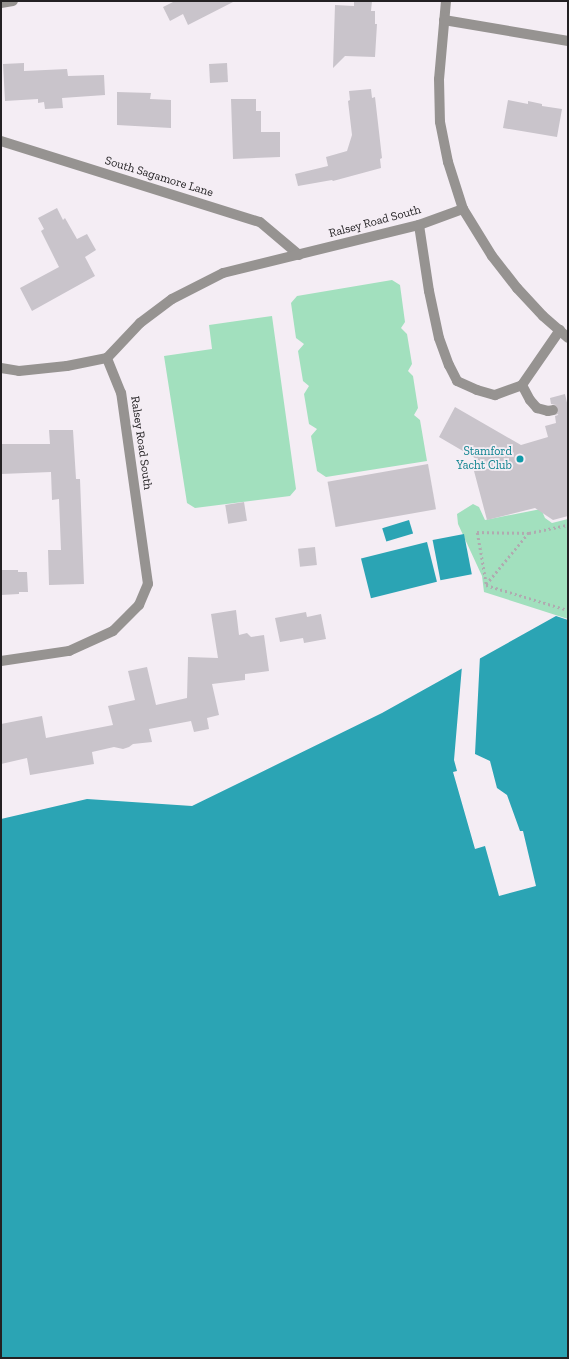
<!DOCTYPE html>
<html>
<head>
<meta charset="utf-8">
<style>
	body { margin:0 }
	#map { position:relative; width:569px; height:1359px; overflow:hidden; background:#f4edf4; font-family:"Zilla Slab",serif }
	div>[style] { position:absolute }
	.green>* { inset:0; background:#a2e0be }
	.water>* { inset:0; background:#2ba4b4; transform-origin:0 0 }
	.pier>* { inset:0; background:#f4edf4 }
	.building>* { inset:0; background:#c9c4cb; transform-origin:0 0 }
	.minor-tunnel>* { height:10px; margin-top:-5px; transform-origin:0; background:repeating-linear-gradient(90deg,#cac4ca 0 10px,transparent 0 15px) }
	.path>* { height:2.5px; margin-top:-1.25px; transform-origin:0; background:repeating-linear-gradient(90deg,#b0aab0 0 2px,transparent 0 5px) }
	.minor>* { height:10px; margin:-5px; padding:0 5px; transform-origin:5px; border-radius:5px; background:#969391 }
	.dots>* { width:11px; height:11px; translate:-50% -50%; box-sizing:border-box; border:2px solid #f4edf4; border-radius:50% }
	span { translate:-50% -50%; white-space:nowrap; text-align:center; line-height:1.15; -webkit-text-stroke:3.5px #f4edf4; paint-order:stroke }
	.street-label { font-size:12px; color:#232123 }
	.culture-label { font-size:12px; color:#0d838f }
	.right { translate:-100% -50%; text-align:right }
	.frame { position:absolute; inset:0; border:2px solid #232123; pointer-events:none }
</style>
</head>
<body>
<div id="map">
	<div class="green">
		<div style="clip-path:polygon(392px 280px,400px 285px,405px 322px,401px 328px,407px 334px,412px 364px,408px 371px,413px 376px,418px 408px,414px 415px,420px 420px,427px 461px,326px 477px,317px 471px,311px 436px,317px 429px,309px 424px,304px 394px,309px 386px,303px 381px,298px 351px,304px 344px,296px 338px,291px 303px,297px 296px)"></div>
		<div style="clip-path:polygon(272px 316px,296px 489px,290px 496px,195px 508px,187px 503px,164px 356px,212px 349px,209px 325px)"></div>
		<div style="clip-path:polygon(473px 504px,479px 507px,485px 520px,541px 509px,545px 518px,552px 523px,568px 519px,568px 619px,484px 592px,482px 576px,458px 524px,457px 514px)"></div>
	</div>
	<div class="water">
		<div style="left:409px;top:520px;width:14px;height:28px;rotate:73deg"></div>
		<div style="left:464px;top:534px;width:41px;height:32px;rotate:79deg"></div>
		<div style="left:427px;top:542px;width:41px;height:68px;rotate:76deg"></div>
		<div style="clip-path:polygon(556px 616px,568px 620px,568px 1358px,1px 1358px,1px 819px,87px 799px,192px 806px,382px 713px)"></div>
	</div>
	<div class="pier">
		<div style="clip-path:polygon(480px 656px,475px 754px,490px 761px,497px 788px,507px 795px,520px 831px,523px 831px,536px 886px,499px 896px,485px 846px,475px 849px,453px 772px,457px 771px,454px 760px,462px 666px)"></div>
	</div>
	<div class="building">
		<div style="clip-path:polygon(175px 1px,235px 1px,188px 25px,183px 14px,170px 21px,163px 7px)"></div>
		<div style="clip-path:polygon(354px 1px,372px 1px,371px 11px,375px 11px,375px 24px,377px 24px,375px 57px,345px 56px,333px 68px,335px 5px,354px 6px)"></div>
		<div style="clip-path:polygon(24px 63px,24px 71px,67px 69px,68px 76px,104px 75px,105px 95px,62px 98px,63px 108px,45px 109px,44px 102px,38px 103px,38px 99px,5px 101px,3px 64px)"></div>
		<div style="left:227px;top:63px;width:19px;height:18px;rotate:87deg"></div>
		<div style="clip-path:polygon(371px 89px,372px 98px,375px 97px,382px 158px,380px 159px,381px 168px,333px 181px,332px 180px,298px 186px,295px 174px,328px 166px,326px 157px,347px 151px,352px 135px,348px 101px,350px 100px,349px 91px)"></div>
		<div style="clip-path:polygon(117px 92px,151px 93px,150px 99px,171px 100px,171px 128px,117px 125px)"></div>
		<div style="clip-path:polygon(231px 99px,256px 99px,256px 111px,261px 111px,261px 132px,280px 132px,280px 157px,233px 159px)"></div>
		<div style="clip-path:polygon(508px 100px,528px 104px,528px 101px,542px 104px,542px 106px,562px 109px,557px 137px,503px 128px)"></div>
		<div style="clip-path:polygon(57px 208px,63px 220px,65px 218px,77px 239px,87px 234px,96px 250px,85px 257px,95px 276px,32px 311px,20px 288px,59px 267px,41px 231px,44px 229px,38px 218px)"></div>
		<div style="clip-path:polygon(565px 394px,568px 407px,568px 516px,553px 520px,535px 508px,487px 520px,474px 471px,492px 468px,439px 437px,455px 407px,521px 445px,548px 437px,545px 426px,556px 423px,555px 416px,558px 415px,559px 409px,558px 405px,551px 404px,550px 398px)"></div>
		<div style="clip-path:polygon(49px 430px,73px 430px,76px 479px,80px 479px,84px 584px,49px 585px,48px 550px,61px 550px,59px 499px,52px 500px,51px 472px,1px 474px,1px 444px,50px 444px)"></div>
		<div style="left:428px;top:464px;width:46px;height:102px;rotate:80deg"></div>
		<div style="left:244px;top:502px;width:19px;height:19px;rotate:81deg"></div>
		<div style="left:315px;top:547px;width:18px;height:17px;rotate:84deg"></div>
		<div style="clip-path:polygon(1px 570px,18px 570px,18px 572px,27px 572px,28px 592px,19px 592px,19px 594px,1px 595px)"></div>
		<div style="clip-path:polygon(236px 610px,239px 635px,247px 633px,251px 637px,264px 635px,269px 671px,245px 674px,245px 680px,212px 684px,219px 715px,207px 718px,209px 729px,194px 732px,191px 721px,149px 729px,152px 742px,133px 744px,129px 747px,123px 749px,114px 747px,92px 752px,94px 764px,30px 775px,27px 758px,1px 764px,1px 724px,42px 716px,46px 738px,113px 725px,108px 706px,135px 700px,128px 671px,147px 667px,156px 705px,187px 698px,188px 657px,218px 658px,211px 614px)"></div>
		<div style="clip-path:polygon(306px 612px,307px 617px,321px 614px,326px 639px,304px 643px,303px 638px,280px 642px,275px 618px)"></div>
	</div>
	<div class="minor-tunnel">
		<div style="left:553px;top:410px;width:15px;rotate:-11deg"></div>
	</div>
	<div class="path">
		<div style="left:529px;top:533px;width:67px;rotate:129.6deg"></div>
		<div style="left:486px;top:585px;width:86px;rotate:17deg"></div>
		<div style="left:486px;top:584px;width:53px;rotate:-99.8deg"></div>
		<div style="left:477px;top:532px;width:52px;rotate:1.1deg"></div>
		<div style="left:529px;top:533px;width:40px;rotate:-12deg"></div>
	</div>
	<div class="minor">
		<div style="left:446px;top:1px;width:78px;rotate:95.1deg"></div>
		<div style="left:439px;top:79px;width:43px;rotate:88.7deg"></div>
		<div style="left:440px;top:122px;width:41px;rotate:78.7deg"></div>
		<div style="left:448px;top:162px;width:49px;rotate:72.3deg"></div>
		<div style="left:463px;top:209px;width:55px;rotate:58.3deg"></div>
		<div style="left:492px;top:256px;width:41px;rotate:52deg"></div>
		<div style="left:517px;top:288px;width:38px;rotate:47deg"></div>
		<div style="left:543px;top:316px;width:33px;rotate:41deg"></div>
		<div style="left:1px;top:3px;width:12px;rotate:-9deg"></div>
		<div style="left:444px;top:20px;width:126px;rotate:9.6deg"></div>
		<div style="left:1px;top:141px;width:271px;rotate:17.4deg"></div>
		<div style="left:260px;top:222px;width:51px;rotate:40.2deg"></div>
		<div style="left:419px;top:225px;width:67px;rotate:81.4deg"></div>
		<div style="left:429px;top:291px;width:48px;rotate:78deg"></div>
		<div style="left:439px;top:338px;width:29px;rotate:70deg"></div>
		<div style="left:449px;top:365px;width:18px;rotate:63deg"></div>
		<div style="left:457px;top:381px;width:22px;rotate:24deg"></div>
		<div style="left:477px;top:390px;width:19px;rotate:16deg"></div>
		<div style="left:495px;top:395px;width:29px;rotate:-20deg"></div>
		<div style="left:522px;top:385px;width:67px;rotate:-55.4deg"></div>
		<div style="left:1px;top:368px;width:18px;rotate:9deg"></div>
		<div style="left:19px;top:371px;width:48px;rotate:-5.9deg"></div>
		<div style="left:67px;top:366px;width:41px;rotate:-11.3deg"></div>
		<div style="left:522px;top:385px;width:17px;rotate:62deg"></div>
		<div style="left:530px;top:400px;width:11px;rotate:49deg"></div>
		<div style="left:537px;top:408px;width:11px;rotate:15deg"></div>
		<div style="left:548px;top:411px;width:5px;rotate:-11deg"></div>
		<div style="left:1px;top:661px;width:69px;rotate:-8.4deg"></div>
		<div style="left:69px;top:651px;width:48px;rotate:-24.4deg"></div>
		<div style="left:113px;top:631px;width:37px;rotate:-45deg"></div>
		<div style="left:139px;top:605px;width:23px;rotate:-67deg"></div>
		<div style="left:148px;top:584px;width:193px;rotate:-98deg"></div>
		<div style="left:121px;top:393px;width:38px;rotate:-112deg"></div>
		<div style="left:107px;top:358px;width:48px;rotate:-46.7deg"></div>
		<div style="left:140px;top:323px;width:40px;rotate:-37deg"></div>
		<div style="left:172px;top:299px;width:57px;rotate:-27deg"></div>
		<div style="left:223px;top:273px;width:202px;rotate:-13.8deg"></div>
		<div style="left:419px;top:225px;width:47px;rotate:-20deg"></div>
	</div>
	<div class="dots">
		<div style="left:520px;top:459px;background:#0f9aa8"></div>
	</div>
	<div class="street-label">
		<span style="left:159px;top:177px;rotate:17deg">South Sagamore Lane</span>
		<span style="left:375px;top:222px;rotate:-15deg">Ralsey Road South</span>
		<span style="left:141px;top:443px;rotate:82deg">Ralsey Road South</span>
	</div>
	<div class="culture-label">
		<span class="right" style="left:512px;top:459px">Stamford<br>Yacht Club</span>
	</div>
	<div class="frame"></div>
</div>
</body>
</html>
